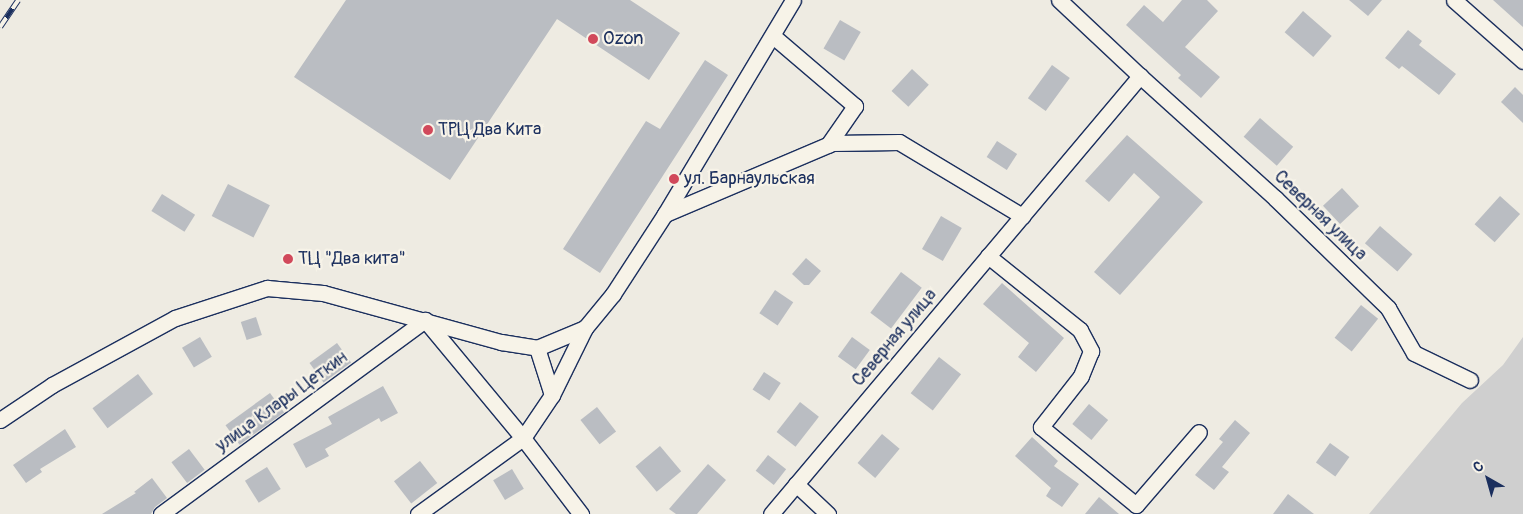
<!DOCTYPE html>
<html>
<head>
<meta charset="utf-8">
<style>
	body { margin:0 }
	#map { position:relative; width:1523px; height:514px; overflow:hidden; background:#eeebe2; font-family:Pangolin,sans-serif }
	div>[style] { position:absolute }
	.green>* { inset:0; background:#cfcfcf }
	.building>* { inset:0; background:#babdc2; transform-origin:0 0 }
	.roads { filter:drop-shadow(1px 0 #1b2f5e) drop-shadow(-1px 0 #1b2f5e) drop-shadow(0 1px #1b2f5e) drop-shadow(0 -1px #1b2f5e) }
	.minor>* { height:15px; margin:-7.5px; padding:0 7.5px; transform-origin:7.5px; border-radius:7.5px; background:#f7f3e8 }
	.rail>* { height:5.5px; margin-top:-2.75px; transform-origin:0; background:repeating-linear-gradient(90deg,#f7f3e8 0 11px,#1b2f5e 0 22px); box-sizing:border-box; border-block:1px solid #1b2f5e }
	.dots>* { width:14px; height:14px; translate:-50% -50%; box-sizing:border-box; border:2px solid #f7f3e8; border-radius:50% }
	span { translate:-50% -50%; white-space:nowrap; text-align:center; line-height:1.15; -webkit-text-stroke:4.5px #f7f3e8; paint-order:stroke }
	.poi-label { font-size:18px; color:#1b2f5e }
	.left { translate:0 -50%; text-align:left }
	.street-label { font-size:18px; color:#1b2f5e }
	.north { position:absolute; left:1463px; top:454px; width:50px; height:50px; -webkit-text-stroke:4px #f7f3e8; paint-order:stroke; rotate:322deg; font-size:14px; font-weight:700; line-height:20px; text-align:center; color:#1b2f5e }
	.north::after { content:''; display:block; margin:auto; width:18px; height:22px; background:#1b2f5e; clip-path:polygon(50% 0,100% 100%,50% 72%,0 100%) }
</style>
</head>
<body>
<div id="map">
	<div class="green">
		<div style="clip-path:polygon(1523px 337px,1523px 514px,1369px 514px,1462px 403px,1503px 365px)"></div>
	</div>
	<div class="building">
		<div style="clip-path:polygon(346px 0,630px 0,680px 33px,649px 80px,557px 19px,450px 180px,294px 77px)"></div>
		<div style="clip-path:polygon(1182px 0,1207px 0,1218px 11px,1185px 47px,1220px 77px,1201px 98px,1178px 78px,1181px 75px,1126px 25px,1144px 5px,1163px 22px)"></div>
		<div style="clip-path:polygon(1349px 0,1382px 0,1368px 16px)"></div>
		<div style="clip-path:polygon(1493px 0,1523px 0,1523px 27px)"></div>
		<div style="left:1303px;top:11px;width:38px;height:28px;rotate:41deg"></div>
		<div style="left:840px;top:20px;width:24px;height:33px;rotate:30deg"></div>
		<div style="clip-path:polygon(1408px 30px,1422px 41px,1419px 45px,1456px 74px,1439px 95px,1402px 66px,1399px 69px,1385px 58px)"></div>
		<div style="clip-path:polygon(705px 60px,728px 75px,600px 273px,563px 249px,646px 121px,660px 129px)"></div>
		<div style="left:1052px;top:65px;width:22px;height:41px;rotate:36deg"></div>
		<div style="left:912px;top:69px;width:23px;height:30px;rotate:43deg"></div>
		<div style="clip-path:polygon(1515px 87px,1523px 95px,1523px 123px,1501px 102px)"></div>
		<div style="left:1260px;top:118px;width:44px;height:25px;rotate:41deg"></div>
		<div style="clip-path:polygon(1127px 135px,1203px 202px,1120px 295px,1094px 272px,1160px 197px,1134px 173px,1109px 202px,1085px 181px)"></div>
		<div style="left:997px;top:141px;width:24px;height:19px;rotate:33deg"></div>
		<div style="left:228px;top:184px;width:47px;height:36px;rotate:27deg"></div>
		<div style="left:1342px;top:188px;width:25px;height:26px;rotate:47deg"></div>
		<div style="left:162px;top:194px;width:39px;height:20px;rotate:32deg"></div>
		<div style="left:1500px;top:196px;width:27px;height:38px;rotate:42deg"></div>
		<div style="left:941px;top:216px;width:24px;height:38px;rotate:30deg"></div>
		<div style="left:1380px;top:226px;width:43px;height:23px;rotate:41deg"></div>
		<div style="clip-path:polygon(806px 258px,821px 271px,809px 285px,804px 285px,792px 274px)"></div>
		<div style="left:901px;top:272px;width:26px;height:51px;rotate:37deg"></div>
		<div style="clip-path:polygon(1002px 283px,1064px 338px,1036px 372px,1018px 357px,1029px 343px,983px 304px)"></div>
		<div style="left:775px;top:290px;width:22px;height:28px;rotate:34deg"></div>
		<div style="left:1361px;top:305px;width:22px;height:42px;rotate:39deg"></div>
		<div style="left:256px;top:317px;width:19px;height:16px;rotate:72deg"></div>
		<div style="left:200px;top:337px;width:23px;height:21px;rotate:59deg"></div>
		<div style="left:852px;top:337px;width:22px;height:24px;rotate:36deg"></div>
		<div style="left:337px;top:343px;width:24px;height:34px;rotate:54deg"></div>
		<div style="left:939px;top:357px;width:28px;height:46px;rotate:38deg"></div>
		<div style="left:764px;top:372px;width:20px;height:21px;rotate:33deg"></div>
		<div style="left:138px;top:374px;width:25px;height:57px;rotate:53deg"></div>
		<div style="clip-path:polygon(383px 386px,398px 413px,381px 422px,379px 418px,325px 449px,329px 456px,306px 468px,293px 444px,332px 424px,328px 417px)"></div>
		<div style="left:270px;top:393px;width:24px;height:55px;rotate:54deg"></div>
		<div style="left:800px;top:402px;width:24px;height:38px;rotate:38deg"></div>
		<div style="left:1089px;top:404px;width:25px;height:26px;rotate:40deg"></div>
		<div style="left:597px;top:407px;width:31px;height:21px;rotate:52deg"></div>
		<div style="clip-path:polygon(1235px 420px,1250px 433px,1222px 467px,1229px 472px,1214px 490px,1195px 475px,1223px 442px,1219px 439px)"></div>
		<div style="clip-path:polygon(65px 429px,76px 447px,40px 469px,42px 472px,26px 483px,13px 465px)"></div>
		<div style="left:882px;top:434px;width:23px;height:38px;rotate:40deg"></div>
		<div style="clip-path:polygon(1032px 437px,1058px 461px,1054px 466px,1079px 484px,1062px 507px,1046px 496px,1051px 488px,1015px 456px)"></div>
		<div style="left:1330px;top:443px;width:24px;height:24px;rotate:36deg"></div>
		<div style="left:660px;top:446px;width:33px;height:32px;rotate:50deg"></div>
		<div style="left:189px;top:449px;width:26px;height:22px;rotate:53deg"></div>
		<div style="left:768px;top:455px;width:23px;height:20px;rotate:38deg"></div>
		<div style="left:420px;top:461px;width:28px;height:33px;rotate:52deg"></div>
		<div style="clip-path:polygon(708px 464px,726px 480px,697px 514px,676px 514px,669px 509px)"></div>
		<div style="left:267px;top:467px;width:26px;height:26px;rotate:58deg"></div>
		<div style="left:512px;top:469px;width:23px;height:22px;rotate:59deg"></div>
		<div style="clip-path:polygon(152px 478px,167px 498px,155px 507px,151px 514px,102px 514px,136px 493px,134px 492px)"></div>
		<div style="clip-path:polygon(1288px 494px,1314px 514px,1273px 514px)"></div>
		<div style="clip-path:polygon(1099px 497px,1119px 514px,1085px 514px)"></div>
	</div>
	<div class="roads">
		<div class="minor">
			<div style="left:1454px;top:0;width:92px;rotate:41.5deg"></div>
			<div style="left:773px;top:36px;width:108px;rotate:40.5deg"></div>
			<div style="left:855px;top:106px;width:47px;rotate:124.7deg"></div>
			<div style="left:1140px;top:76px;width:182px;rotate:42.1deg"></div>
			<div style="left:1275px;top:198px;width:158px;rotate:44.2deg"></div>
			<div style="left:1388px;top:308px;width:52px;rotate:60deg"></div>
			<div style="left:1414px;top:353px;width:62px;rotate:25.7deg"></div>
			<div style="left:665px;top:214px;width:181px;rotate:-23deg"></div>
			<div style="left:832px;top:143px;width:67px;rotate:-0.9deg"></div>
			<div style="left:899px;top:142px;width:144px;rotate:31deg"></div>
			<div style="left:988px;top:256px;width:118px;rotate:38.8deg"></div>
			<div style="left:1080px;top:330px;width:24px;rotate:62deg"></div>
			<div style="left:1091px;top:351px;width:27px;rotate:112deg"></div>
			<div style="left:1081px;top:376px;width:65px;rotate:128.1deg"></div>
			<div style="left:1041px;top:427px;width:123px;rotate:39.4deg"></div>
			<div style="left:1136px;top:505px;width:96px;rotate:-49.2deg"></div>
			<div style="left:552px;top:395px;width:75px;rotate:-63.8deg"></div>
			<div style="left:0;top:420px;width:63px;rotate:-33.9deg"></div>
			<div style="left:52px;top:385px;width:140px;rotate:-28.6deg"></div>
			<div style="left:175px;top:318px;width:97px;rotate:-18.1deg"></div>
			<div style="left:267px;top:288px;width:56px;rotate:5.1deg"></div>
			<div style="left:323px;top:293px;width:185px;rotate:15.4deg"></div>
			<div style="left:501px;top:342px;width:36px;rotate:9deg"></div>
			<div style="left:537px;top:348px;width:52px;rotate:-22.6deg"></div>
			<div style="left:585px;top:328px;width:44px;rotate:-50.5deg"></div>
			<div style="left:613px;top:294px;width:95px;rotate:-57deg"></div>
			<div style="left:665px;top:214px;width:249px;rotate:-59.1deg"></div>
			<div style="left:796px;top:484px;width:44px;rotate:43.2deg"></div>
			<div style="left:161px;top:514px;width:328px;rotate:-36.3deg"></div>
			<div style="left:425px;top:320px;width:153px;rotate:50.3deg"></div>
			<div style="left:523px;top:438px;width:96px;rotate:52.7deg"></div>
			<div style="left:418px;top:514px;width:130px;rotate:-35.9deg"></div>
			<div style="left:523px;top:438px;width:52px;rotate:-56deg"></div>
			<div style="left:552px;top:395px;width:49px;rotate:-107.7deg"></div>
			<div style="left:771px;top:514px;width:573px;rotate:-49.89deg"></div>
			<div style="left:1140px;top:76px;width:111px;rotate:-136.8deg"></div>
		</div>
	</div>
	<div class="rail">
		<div style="left:0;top:27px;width:32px;rotate:-56deg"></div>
	</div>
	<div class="dots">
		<div style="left:593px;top:39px;background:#d1495b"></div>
		<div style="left:428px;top:130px;background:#d1495b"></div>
		<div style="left:674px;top:179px;background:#d1495b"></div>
		<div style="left:288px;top:259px;background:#d1495b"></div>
	</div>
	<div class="poi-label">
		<span class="left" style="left:603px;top:39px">Ozon</span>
		<span class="left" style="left:438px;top:130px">ТРЦ Два Кита</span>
		<span class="left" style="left:684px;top:179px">ул. Барнаульская</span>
		<span class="left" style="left:298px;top:259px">ТЦ "Два кита"</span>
	</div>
	<div class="street-label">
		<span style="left:1320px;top:216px;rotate:44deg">Северная улица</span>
		<span style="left:895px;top:338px;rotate:-50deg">Северная улица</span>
		<span style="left:282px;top:402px;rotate:-36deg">улица Клары Цеткин</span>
	</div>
	<div class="north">С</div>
</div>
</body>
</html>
